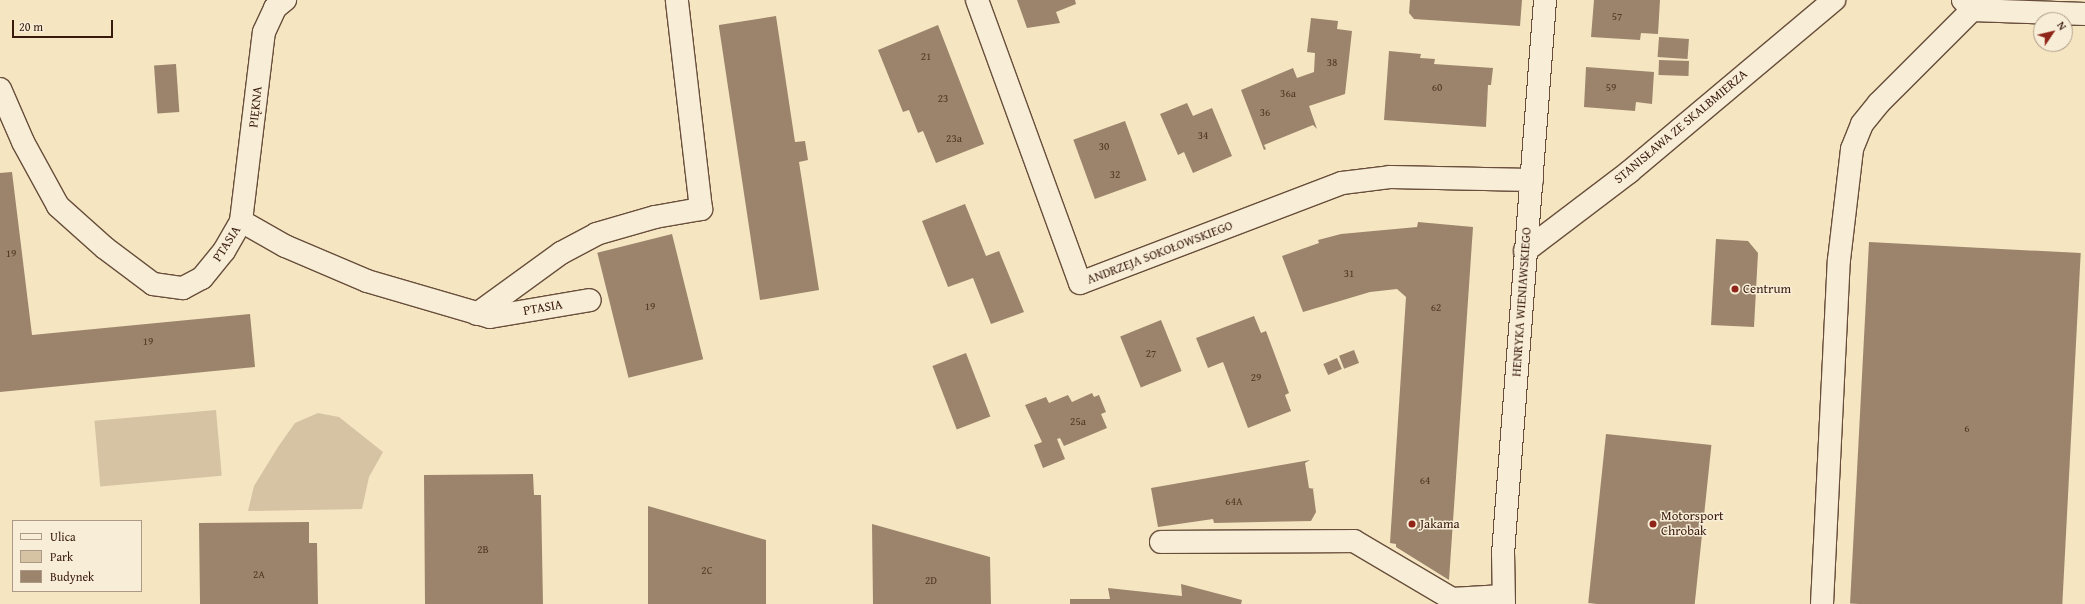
<!DOCTYPE html>
<html>
<head>
<meta charset="utf-8">
<style>
	body { margin:0 }
	#map { position:relative; width:2085px; height:604px; overflow:hidden; background:#f5e5c1; font-family:"Gentium Book Plus",serif }
	div>[style] { position:absolute }
	.green>* { inset:0; background:#d5c3a3; transform-origin:0 0 }
	.building>* { inset:0; background:#9b846b; transform-origin:0 0 }
	.roads { filter:drop-shadow(1px 0 #684e3b) drop-shadow(-1px 0 #684e3b) drop-shadow(0 1px #684e3b) drop-shadow(0 -1px #684e3b) }
	.minor>* { height:22px; margin:-11px; padding:0 11px; transform-origin:11px; border-radius:11px; background:#f8eed7 }
	.dots>* { width:11px; height:11px; translate:-50% -50%; box-sizing:border-box; border:2px solid #f8eed7; border-radius:50% }
	span { translate:-50% -50%; white-space:nowrap; text-align:center; line-height:1.15; -webkit-text-stroke:3px #f8eed7; paint-order:stroke }
	.number-label { font-size:11px; color:#523525 }
	.number-label span { -webkit-text-stroke-width:0 }
	.street-label { font-size:13px; color:#391b0e }
	.poi-label { font-size:13px; color:#391b0e }
	.left { translate:0 -50%; text-align:left }
	.legend { position:absolute; left:12px; top:520px; width:130px; height:72px; box-sizing:border-box; background:#f8eed7; border:1px solid #ac9a87; margin:0; padding:5px 7px; list-style:none; font-size:12px; color:#391b0e }
	.legend li { display:flex; align-items:center; gap:8px; height:20px }
	.legend b { width:20px; border:1px solid #ac9a87 }
	.north { position:absolute; left:2033px; top:12px; width:40px; height:40px; box-sizing:border-box; background:#f8eed7; border:1px solid #ac9a87; border-radius:50%; rotate:55deg; font-size:11px; font-weight:700; line-height:16px; text-align:center; color:#391b0e }
	.north::after { content:''; display:block; margin:auto; width:14px; height:18px; background:#8f2418; clip-path:polygon(50% 0,100% 100%,50% 72%,0 100%) }
	.scale { position:absolute; left:12px; top:20px; width:101px; height:18px; box-sizing:border-box; border:2px solid #391b0e; border-top:0; padding-left:5px; font-size:12px; line-height:14px; white-space:nowrap; color:#391b0e; -webkit-text-stroke:3px #f8eed7; paint-order:stroke }
</style>
</head>
<body>
<div id="map">
	<div class="green">
		<div style="left:216px;top:410px;width:66px;height:122px;rotate:85deg"></div>
		<div style="clip-path:polygon(318px 413px,339px 417px,383px 452px,369px 477px,362px 509px,248px 511px,254px 486px,278px 447px,295px 423px)"></div>
	</div>
	<div class="building">
		<div style="clip-path:polygon(1017px 0,1075px 0,1076px 4px,1056px 12px,1060px 23px,1027px 28px)"></div>
		<div style="clip-path:polygon(1410px 0,1522px 0,1520px 26px,1414px 19px,1409px 13px)"></div>
		<div style="clip-path:polygon(1594px 0,1660px 0,1658px 34px,1641px 33px,1640px 40px,1591px 37px)"></div>
		<div style="clip-path:polygon(776px 16px,795px 142px,805px 141px,808px 160px,799px 162px,819px 290px,760px 300px,719px 27px,719px 25px)"></div>
		<div style="clip-path:polygon(1311px 18px,1338px 21px,1337px 29px,1352px 31px,1345px 94px,1309px 106px,1317px 129px,1313px 125px,1264px 145px,1266px 149px,1264px 150px,1241px 90px,1293px 68px,1297px 78px,1314px 72px,1315px 53px,1307px 52px)"></div>
		<div style="clip-path:polygon(938px 25px,984px 144px,936px 163px,923px 131px,918px 133px,909px 110px,903px 112px,878px 50px)"></div>
		<div style="left:1659px;top:37px;width:30px;height:20px;rotate:4deg"></div>
		<div style="clip-path:polygon(1389px 51px,1421px 54px,1420px 58px,1435px 59px,1434px 64px,1493px 68px,1491px 85px,1488px 85px,1486px 127px,1384px 120px)"></div>
		<div style="left:1659px;top:60px;width:30px;height:15px;rotate:2deg"></div>
		<div style="left:176px;top:64px;width:48px;height:22px;rotate:86deg"></div>
		<div style="clip-path:polygon(1586px 67px,1654px 72px,1652px 104px,1636px 102px,1635px 111px,1584px 107px)"></div>
		<div style="clip-path:polygon(1187px 103px,1193px 116px,1212px 108px,1232px 156px,1193px 173px,1184px 152px,1178px 155px,1160px 114px)"></div>
		<div style="left:1125px;top:121px;width:63px;height:55px;rotate:70deg"></div>
		<div style="clip-path:polygon(12px 172px,32px 335px,250px 314px,255px 367px,0 392px,0 173px)"></div>
		<div style="clip-path:polygon(965px 204px,986px 256px,999px 251px,1024px 312px,991px 324px,973px 278px,948px 287px,922px 221px)"></div>
		<div style="clip-path:polygon(1418px 222px,1473px 227px,1449px 580px,1396px 547px,1396px 544px,1390px 543px,1406px 297px,1397px 289px,1370px 292px,1303px 312px,1282px 256px,1319px 243px,1318px 240px,1341px 234px,1417px 227px)"></div>
		<div style="left:672px;top:234px;width:129px;height:77px;rotate:76deg"></div>
		<div style="clip-path:polygon(1716px 239px,1748px 241px,1758px 253px,1754px 327px,1711px 325px)"></div>
		<div style="left:1869px;top:242px;width:212px;height:362px;rotate:3deg"></div>
		<div style="clip-path:polygon(1254px 316px,1261px 333px,1266px 331px,1289px 393px,1285px 395px,1291px 411px,1248px 428px,1223px 362px,1208px 368px,1196px 338px)"></div>
		<div style="left:1161px;top:320px;width:55px;height:44px;rotate:68deg"></div>
		<div style="left:1354px;top:350px;width:14px;height:16px;rotate:69deg"></div>
		<div style="left:966px;top:353px;width:68px;height:36px;rotate:69deg"></div>
		<div style="left:1337px;top:358px;width:12px;height:15px;rotate:66deg"></div>
		<div style="clip-path:polygon(1092px 393px,1094px 397px,1099px 395px,1106px 412px,1101px 414px,1107px 428px,1064px 446px,1060px 438px,1057px 439px,1065px 459px,1043px 468px,1034px 445px,1042px 442px,1025px 405px,1046px 397px,1049px 403px,1068px 395px,1072px 402px)"></div>
		<div style="left:1606px;top:434px;width:106px;height:170px;rotate:6deg"></div>
		<div style="clip-path:polygon(1310px 460px,1305px 463px,1309px 488px,1315px 489px,1313px 489px,1316px 512px,1311px 521px,1214px 523px,1213px 519px,1158px 527px,1151px 488px)"></div>
		<div style="clip-path:polygon(533px 474px,534px 495px,541px 495px,543px 604px,425px 604px,424px 475px)"></div>
		<div style="clip-path:polygon(648px 506px,766px 540px,766px 604px,648px 604px)"></div>
		<div style="clip-path:polygon(309px 522px,309px 543px,317px 543px,318px 604px,200px 604px,199px 523px)"></div>
		<div style="clip-path:polygon(872px 524px,990px 557px,991px 604px,873px 604px)"></div>
		<div style="clip-path:polygon(1181px 584px,1242px 600px,1241px 604px,1070px 604px,1070px 599px,1110px 599px,1108px 588px,1182px 596px)"></div>
	</div>
	<div class="roads">
		<div class="minor">
			<div style="left:977px;top:0;width:301px;rotate:70deg"></div>
			<div style="left:1080px;top:283px;width:280px;rotate:-20.9deg"></div>
			<div style="left:1342px;top:183px;width:48px;rotate:-7.1deg"></div>
			<div style="left:1390px;top:177px;width:142px;rotate:1.2deg"></div>
			<div style="left:1963px;top:0;width:13px;rotate:48deg"></div>
			<div style="left:1972px;top:10px;width:113px;rotate:2deg"></div>
			<div style="left:0;top:89px;width:58px;rotate:66.5deg"></div>
			<div style="left:23px;top:142px;width:73px;rotate:61.3deg"></div>
			<div style="left:58px;top:206px;width:63px;rotate:41.8deg"></div>
			<div style="left:105px;top:248px;width:60px;rotate:36.9deg"></div>
			<div style="left:153px;top:284px;width:30px;rotate:8deg"></div>
			<div style="left:183px;top:288px;width:21px;rotate:-28deg"></div>
			<div style="left:202px;top:278px;width:35px;rotate:-51deg"></div>
			<div style="left:224px;top:251px;width:34px;rotate:-60deg"></div>
			<div style="left:241px;top:221px;width:190px;rotate:-83.1deg"></div>
			<div style="left:264px;top:32px;width:26px;rotate:-65deg"></div>
			<div style="left:275px;top:8px;width:13px;rotate:-39deg"></div>
			<div style="left:241px;top:221px;width:51px;rotate:29.6deg"></div>
			<div style="left:285px;top:246px;width:89px;rotate:23.1deg"></div>
			<div style="left:367px;top:281px;width:128px;rotate:16.3deg"></div>
			<div style="left:490px;top:317px;width:101px;rotate:-9.6deg"></div>
			<div style="left:1525px;top:251px;width:131px;rotate:-37.2deg"></div>
			<div style="left:1629px;top:172px;width:268px;rotate:-40deg"></div>
			<div style="left:477px;top:314px;width:104px;rotate:-36deg"></div>
			<div style="left:561px;top:253px;width:40px;rotate:-28deg"></div>
			<div style="left:596px;top:234px;width:61px;rotate:-16.1deg"></div>
			<div style="left:655px;top:217px;width:47px;rotate:-9.9deg"></div>
			<div style="left:701px;top:209px;width:210px;rotate:-96.6deg"></div>
			<div style="left:1161px;top:542px;width:193px;rotate:-0.3deg"></div>
			<div style="left:1354px;top:541px;width:114px;rotate:30.6deg"></div>
			<div style="left:1452px;top:599px;width:51px;rotate:-3.4deg"></div>
			<div style="left:1504px;top:604px;width:50px;rotate:-91.1deg"></div>
			<div style="left:1503px;top:554px;width:556px;rotate:-85.66deg"></div>
			<div style="left:1822px;top:604px;width:344px;rotate:-87.2deg"></div>
			<div style="left:1839px;top:260px;width:112px;rotate:-83.3deg"></div>
			<div style="left:1852px;top:149px;width:27px;rotate:-68deg"></div>
			<div style="left:1862px;top:124px;width:27px;rotate:-51deg"></div>
			<div style="left:1879px;top:103px;width:132px;rotate:-45deg"></div>
		</div>
	</div>
	<div class="dots">
		<div style="left:1735px;top:289px;background:#8f2418"></div>
		<div style="left:1412px;top:524px;background:#8f2418"></div>
		<div style="left:1653px;top:524px;background:#8f2418"></div>
	</div>
	<div class="number-label">
		<span style="left:1617px;top:16px">57</span>
		<span style="left:926px;top:56px">21</span>
		<span style="left:1332px;top:62px">38</span>
		<span style="left:1437px;top:87px">60</span>
		<span style="left:1611px;top:87px">59</span>
		<span style="left:1288px;top:93px">36a</span>
		<span style="left:943px;top:98px">23</span>
		<span style="left:1265px;top:112px">36</span>
		<span style="left:1203px;top:135px">34</span>
		<span style="left:954px;top:138px">23a</span>
		<span style="left:1104px;top:146px">30</span>
		<span style="left:1115px;top:174px">32</span>
		<span style="left:11px;top:253px">19</span>
		<span style="left:1349px;top:273px">31</span>
		<span style="left:650px;top:306px">19</span>
		<span style="left:1436px;top:307px">62</span>
		<span style="left:148px;top:341px">19</span>
		<span style="left:1151px;top:353px">27</span>
		<span style="left:1256px;top:377px">29</span>
		<span style="left:1078px;top:421px">25a</span>
		<span style="left:1967px;top:428px">6</span>
		<span style="left:1425px;top:480px">64</span>
		<span style="left:1234px;top:501px">64A</span>
		<span style="left:483px;top:549px">2B</span>
		<span style="left:707px;top:570px">2C</span>
		<span style="left:259px;top:574px">2A</span>
		<span style="left:931px;top:580px">2D</span>
	</div>
	<div class="street-label">
		<span style="left:256px;top:107px;rotate:-84deg">PIĘKNA</span>
		<span style="left:1681px;top:127px;rotate:-40deg">STANISŁAWA ZE SKALBMIERZA</span>
		<span style="left:227px;top:244px;rotate:-57deg">PTASIA</span>
		<span style="left:1160px;top:253px;rotate:-21deg">ANDRZEJA SOKOŁOWSKIEGO</span>
		<span style="left:1522px;top:302px;rotate:-86deg">HENRYKA WIENIAWSKIEGO</span>
		<span style="left:543px;top:308px;rotate:-10deg">PTASIA</span>
	</div>
	<div class="poi-label">
		<span class="left" style="left:1743px;top:289px">Centrum</span>
		<span class="left" style="left:1661px;top:524px">Motorsport<br>Chrobak</span>
		<span class="left" style="left:1420px;top:524px">Jakama</span>
	</div>
	<ul class="legend">
	<li><b style="height:5px;background:#f8eed7"></b>Ulica</li>
	<li><b style="height:11px;background:#d5c3a3"></b>Park</li>
	<li><b style="height:11px;background:#9b846b"></b>Budynek</li>
	</ul>
	<div class="north">N</div>
	<div class="scale">20 m</div>
</div>
</body>
</html>
